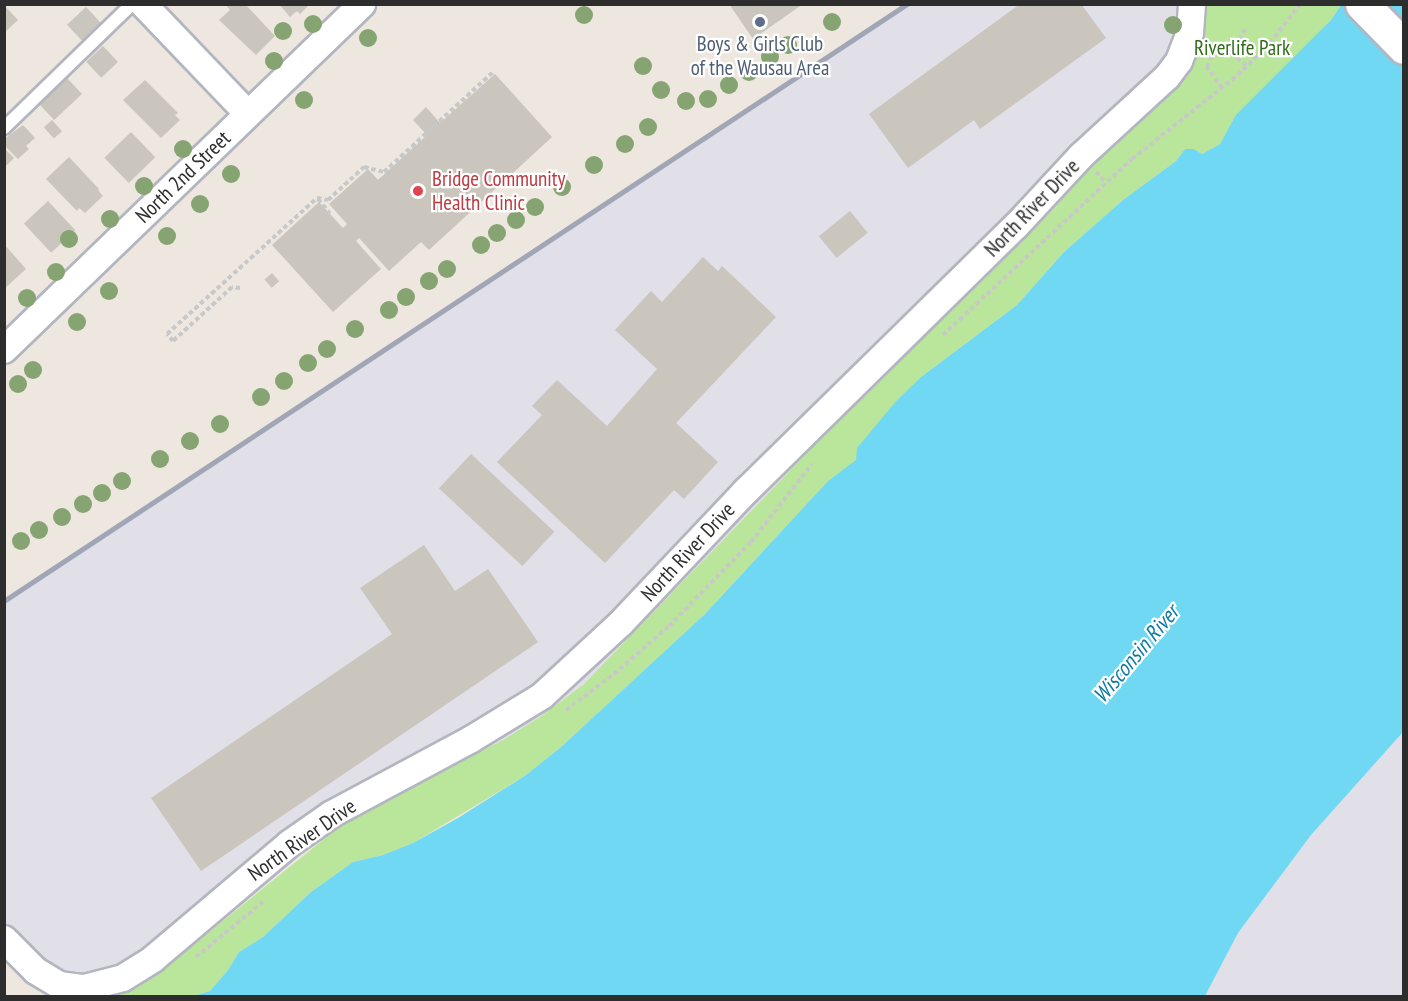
<!DOCTYPE html>
<html>
<head>
<meta charset="utf-8">
<style>
	body { margin:0 }
	#map { position:relative; width:1408px; height:1001px; overflow:hidden; background:#eee7df; font-family:"PT Sans Narrow",sans-serif }
	div>[style] { position:absolute }
	.industrial>* { inset:0; background:#e1dfe7 }
	.green>* { inset:0; background:#b9e69b }
	.water>* { inset:0; background:#70d8f2 }
	.building>* { inset:0; background:#cac5bd; transform-origin:0 0 }
	.path>* { height:4px; margin-top:-2px; transform-origin:0; background:repeating-linear-gradient(90deg,#c8c8c8 0 4.5px,transparent 0 7.5px) }
	.roads { filter:drop-shadow(2px 0 #b3b6c0) drop-shadow(-2px 0 #b3b6c0) drop-shadow(0 2px #b3b6c0) drop-shadow(0 -2px #b3b6c0) }
	.lane>* { height:12px; margin:-6px; padding:0 6px; transform-origin:6px; border-radius:6px; background:#fff }
	.street>* { height:26px; margin:-13px; padding:0 13px; transform-origin:13px; border-radius:13px; background:#fff }
	.secondary>* { height:33px; margin:-16.5px; padding:0 16.5px; transform-origin:16.5px; border-radius:16.5px; background:#fff }
	.rail>* { height:4.5px; margin:-2.25px; padding:0 2.25px; transform-origin:2.25px; border-radius:2.25px; background:#a1a6b7 }
	.trees>* { width:18px; height:18px; margin:-9px; border-radius:50%; background:#86a472 }
	.dots>* { width:16px; height:16px; translate:-50% -50%; box-sizing:border-box; border:3px solid #fff; border-radius:50% }
	span { translate:-50% -50%; white-space:nowrap; text-align:center; line-height:1.15; -webkit-text-stroke:4.5px #fff; paint-order:stroke }
	.service-label { font-size:21px; color:#4e5e75 }
	.park-label { font-size:21px; color:#306e19 }
	.street-label { font-size:21px; color:#2d2d2d }
	.health-label { font-size:21px; color:#be3a42 }
	.left { translate:0 -50%; text-align:left }
	.water-label { font-size:22px; color:#0a79a4; font-style:italic }
	.frame { position:absolute; inset:0; border:6px solid #2d2d2d; pointer-events:none }
</style>
</head>
<body>
<div id="map">
	<div class="industrial">
		<div style="clip-path:polygon(905px 5px,1203px 5px,1191px 64px,1181px 81px,1078px 177px,1055px 209px,898px 359px,584px 684px,540px 717px,503px 740px,363px 812px,310px 847px,186px 951px,116px 996px,62px 996px,5px 937px,5px 601px)"></div>
		<div style="clip-path:polygon(1403px 732px,1403px 996px,1205px 996px,1238px 933px,1311px 835px)"></div>
	</div>
	<div class="green">
		<div style="clip-path:polygon(1203px 5px,1341px 5px,1331px 20px,1227px 132px,1220px 144px,1202px 154px,1194px 149px,1185px 149px,1176px 161px,1123px 200px,1064px 252px,1017px 305px,921px 377px,897px 400px,857px 460px,828px 481px,705px 614px,561px 747px,526px 775px,413px 843px,383px 855px,353px 862px,311px 892px,263px 937px,239px 952px,228px 970px,210px 991px,194px 996px,116px 996px,186px 951px,334px 831px,363px 812px,503px 740px,540px 717px,584px 684px,898px 359px,1055px 208px,1091px 163px,1181px 81px,1191px 64px)"></div>
	</div>
	<div class="water">
		<div style="clip-path:polygon(1341px 5px,1403px 5px,1403px 732px,1311px 835px,1238px 933px,1205px 996px,194px 996px,210px 991px,228px 970px,239px 952px,263px 937px,311px 892px,353px 862px,383px 855px,413px 843px,458px 818px,526px 775px,561px 747px,705px 614px,828px 481px,856px 460px,857px 448px,897px 400px,921px 377px,1017px 305px,1064px 252px,1123px 200px,1176px 161px,1185px 149px,1194px 149px,1202px 154px,1220px 144px,1236px 115px,1331px 20px)"></div>
	</div>
	<div class="building">
		<div style="clip-path:polygon(225px 4px,245px 4px,275px 36px,256px 55px,219px 20px,230px 10px)"></div>
		<div style="clip-path:polygon(279px 4px,310px 4px,300px 14px,297px 11px,290px 17px)"></div>
		<div style="clip-path:polygon(729px 4px,803px 4px,753px 39px)"></div>
		<div style="clip-path:polygon(1020px 4px,1081px 4px,1106px 38px,980px 129px,974px 120px,908px 168px,869px 114px)"></div>
		<div style="clip-path:polygon(4px 5px,18px 20px,4px 33px)"></div>
		<div style="left:86px;top:7px;width:25px;height:26px;rotate:47deg"></div>
		<div style="left:103px;top:46px;width:22px;height:23px;rotate:47deg"></div>
		<div style="clip-path:polygon(495px 74px,552px 137px,429px 250px,421px 242px,389px 271px,359px 238px,356px 241px,381px 269px,333px 312px,272px 245px,319px 202px,343px 228px,347px 224px,329px 204px,368px 169px,378px 180px,427px 135px,413px 120px,426px 107px,440px 123px)"></div>
		<div style="left:67px;top:78px;width:22px;height:38px;rotate:47deg"></div>
		<div style="clip-path:polygon(145px 80px,178px 113px,175px 115px,180px 120px,161px 138px,123px 100px)"></div>
		<div style="left:52px;top:120px;width:15px;height:11px;rotate:48deg"></div>
		<div style="clip-path:polygon(23px 125px,35px 138px,26px 146px,29px 149px,18px 159px,4px 145px,4px 139px)"></div>
		<div style="left:131px;top:132px;width:35px;height:37px;rotate:46deg"></div>
		<div style="clip-path:polygon(4px 148px,14px 158px,4px 168px)"></div>
		<div style="clip-path:polygon(69px 157px,99px 189px,98px 190px,103px 196px,85px 213px,79px 208px,77px 211px,46px 179px)"></div>
		<div style="left:48px;top:201px;width:40px;height:33px;rotate:47deg"></div>
		<div style="left:850px;top:211px;width:28px;height:40px;rotate:51deg"></div>
		<div style="clip-path:polygon(4px 244px,26px 269px,4px 289px)"></div>
		<div style="clip-path:polygon(703px 257px,718px 271px,722px 266px,776px 317px,676px 423px,718px 462px,684px 499px,674px 490px,605px 563px,497px 462px,542px 415px,532px 406px,557px 380px,607px 426px,657px 369px,615px 330px,651px 291px,662px 302px)"></div>
		<div style="left:272px;top:273px;width:11px;height:10px;rotate:49deg"></div>
		<div style="left:471px;top:454px;width:114px;height:47px;rotate:43deg"></div>
		<div style="clip-path:polygon(424px 545px,455px 591px,488px 569px,538px 642px,201px 871px,151px 798px,392px 634px,360px 588px)"></div>
	</div>
	<div class="path">
		<div style="left:1231px;top:52px;width:28px;rotate:-58deg"></div>
		<div style="left:1222px;top:88px;width:26px;rotate:-126deg"></div>
		<div style="left:1207px;top:67px;width:13px;rotate:-67deg"></div>
		<div style="left:1212px;top:55px;width:10px;rotate:-24deg"></div>
		<div style="left:1221px;top:51px;width:10px;rotate:11deg"></div>
		<div style="left:1231px;top:53px;width:21px;rotate:39deg"></div>
		<div style="left:1096px;top:172px;width:15px;rotate:48deg"></div>
		<div style="left:318px;top:199px;width:19px;rotate:51deg"></div>
		<div style="left:240px;top:288px;width:8px;rotate:-173deg"></div>
		<div style="left:232px;top:287px;width:80px;rotate:137.5deg"></div>
		<div style="left:173px;top:341px;width:9px;rotate:-131deg"></div>
		<div style="left:167px;top:334px;width:202px;rotate:-42.2deg"></div>
		<div style="left:317px;top:198px;width:11px;rotate:10deg"></div>
		<div style="left:328px;top:200px;width:49px;rotate:-42.5deg"></div>
		<div style="left:364px;top:167px;width:21px;rotate:14deg"></div>
		<div style="left:384px;top:172px;width:148px;rotate:-42.5deg"></div>
		<div style="left:943px;top:335px;width:258px;rotate:-43deg"></div>
		<div style="left:1132px;top:159px;width:135px;rotate:-38.4deg"></div>
		<div style="left:1238px;top:75px;width:45px;rotate:-45deg"></div>
		<div style="left:1270px;top:43px;width:49px;rotate:-52.4deg"></div>
		<div style="left:566px;top:710px;width:60px;rotate:-36.9deg"></div>
		<div style="left:614px;top:674px;width:73px;rotate:-41.1deg"></div>
		<div style="left:669px;top:626px;width:117px;rotate:-45.7deg"></div>
		<div style="left:751px;top:542px;width:99px;rotate:-52deg"></div>
		<div style="left:196px;top:957px;width:88px;rotate:-39.5deg"></div>
	</div>
	<div class="roads">
		<div class="lane">
			<div style="left:4px;top:128px;width:178px;rotate:-44.1deg"></div>
		</div>
		<div class="street">
			<div style="left:143px;top:4px;width:152px;rotate:46.3deg"></div>
			<div style="left:4px;top:350px;width:498px;rotate:-44deg"></div>
			<div style="left:4px;top:939px;width:45px;rotate:45deg"></div>
			<div style="left:36px;top:971px;width:27px;rotate:31deg"></div>
			<div style="left:59px;top:985px;width:25px;rotate:7deg"></div>
			<div style="left:84px;top:988px;width:40px;rotate:-14.4deg"></div>
			<div style="left:123px;top:978px;width:36px;rotate:-32deg"></div>
			<div style="left:153px;top:959px;width:178px;rotate:-40.2deg"></div>
			<div style="left:289px;top:844px;width:52px;rotate:-34.9deg"></div>
			<div style="left:332px;top:814px;width:157px;rotate:-28.2deg"></div>
			<div style="left:470px;top:740px;width:84px;rotate:-31.4deg"></div>
			<div style="left:542px;top:696px;width:108px;rotate:-42.7deg"></div>
			<div style="left:621px;top:623px;width:182px;rotate:-46.6deg"></div>
			<div style="left:746px;top:491px;width:378px;rotate:-44.5deg"></div>
			<div style="left:1016px;top:226px;width:96px;rotate:-47.1deg"></div>
			<div style="left:1081px;top:156px;width:117px;rotate:-42.6deg"></div>
			<div style="left:1167px;top:77px;width:20px;rotate:-53deg"></div>
			<div style="left:1179px;top:61px;width:30px;rotate:-69deg"></div>
			<div style="left:1190px;top:33px;width:29px;rotate:-86deg"></div>
		</div>
		<div class="secondary">
			<div style="left:1362px;top:4px;width:60px;rotate:45.7deg"></div>
		</div>
	</div>
	<div class="rail">
		<div style="left:4px;top:601px;width:1083px;rotate:-33.47deg"></div>
	</div>
	<div class="trees">
		<div style="left:584px;top:15px"></div>
		<div style="left:832px;top:22px"></div>
		<div style="left:313px;top:24px"></div>
		<div style="left:1173px;top:25px"></div>
		<div style="left:283px;top:31px"></div>
		<div style="left:368px;top:38px"></div>
		<div style="left:788px;top:45px"></div>
		<div style="left:770px;top:57px"></div>
		<div style="left:274px;top:61px"></div>
		<div style="left:643px;top:66px"></div>
		<div style="left:749px;top:72px"></div>
		<div style="left:729px;top:85px"></div>
		<div style="left:661px;top:90px"></div>
		<div style="left:708px;top:99px"></div>
		<div style="left:304px;top:100px"></div>
		<div style="left:686px;top:101px"></div>
		<div style="left:648px;top:127px"></div>
		<div style="left:625px;top:144px"></div>
		<div style="left:183px;top:149px"></div>
		<div style="left:594px;top:165px"></div>
		<div style="left:231px;top:174px"></div>
		<div style="left:144px;top:186px"></div>
		<div style="left:562px;top:187px"></div>
		<div style="left:200px;top:204px"></div>
		<div style="left:535px;top:207px"></div>
		<div style="left:110px;top:219px"></div>
		<div style="left:516px;top:220px"></div>
		<div style="left:497px;top:233px"></div>
		<div style="left:167px;top:236px"></div>
		<div style="left:69px;top:239px"></div>
		<div style="left:481px;top:245px"></div>
		<div style="left:447px;top:269px"></div>
		<div style="left:56px;top:272px"></div>
		<div style="left:429px;top:281px"></div>
		<div style="left:109px;top:291px"></div>
		<div style="left:406px;top:297px"></div>
		<div style="left:27px;top:298px"></div>
		<div style="left:389px;top:310px"></div>
		<div style="left:77px;top:322px"></div>
		<div style="left:355px;top:329px"></div>
		<div style="left:327px;top:349px"></div>
		<div style="left:308px;top:363px"></div>
		<div style="left:33px;top:370px"></div>
		<div style="left:284px;top:381px"></div>
		<div style="left:18px;top:384px"></div>
		<div style="left:261px;top:397px"></div>
		<div style="left:220px;top:424px"></div>
		<div style="left:190px;top:441px"></div>
		<div style="left:160px;top:459px"></div>
		<div style="left:122px;top:481px"></div>
		<div style="left:102px;top:493px"></div>
		<div style="left:83px;top:504px"></div>
		<div style="left:62px;top:517px"></div>
		<div style="left:39px;top:530px"></div>
		<div style="left:21px;top:541px"></div>
	</div>
	<div class="dots">
		<div style="left:760px;top:22px;background:#5c6f8a"></div>
		<div style="left:418px;top:191px;background:#e0444e"></div>
	</div>
	<div class="service-label">
		<span style="left:760px;top:56px">Boys &amp; Girls Club<br>of the Wausau Area</span>
	</div>
	<div class="park-label">
		<span style="left:1242px;top:48px">Riverlife Park</span>
	</div>
	<div class="street-label">
		<span style="left:183px;top:177px;rotate:-44deg">North 2nd Street</span>
		<span style="left:1032px;top:208px;rotate:-46deg">North River Drive</span>
		<span style="left:688px;top:552px;rotate:-47deg">North River Drive</span>
		<span style="left:302px;top:840px;rotate:-35deg">North River Drive</span>
	</div>
	<div class="health-label">
		<span class="left" style="left:432px;top:191px">Bridge Community<br>Health Clinic</span>
	</div>
	<div class="water-label">
		<span style="left:1136px;top:654px;rotate:-50deg">Wisconsin River</span>
	</div>
	<div class="frame"></div>
</div>
</body>
</html>
